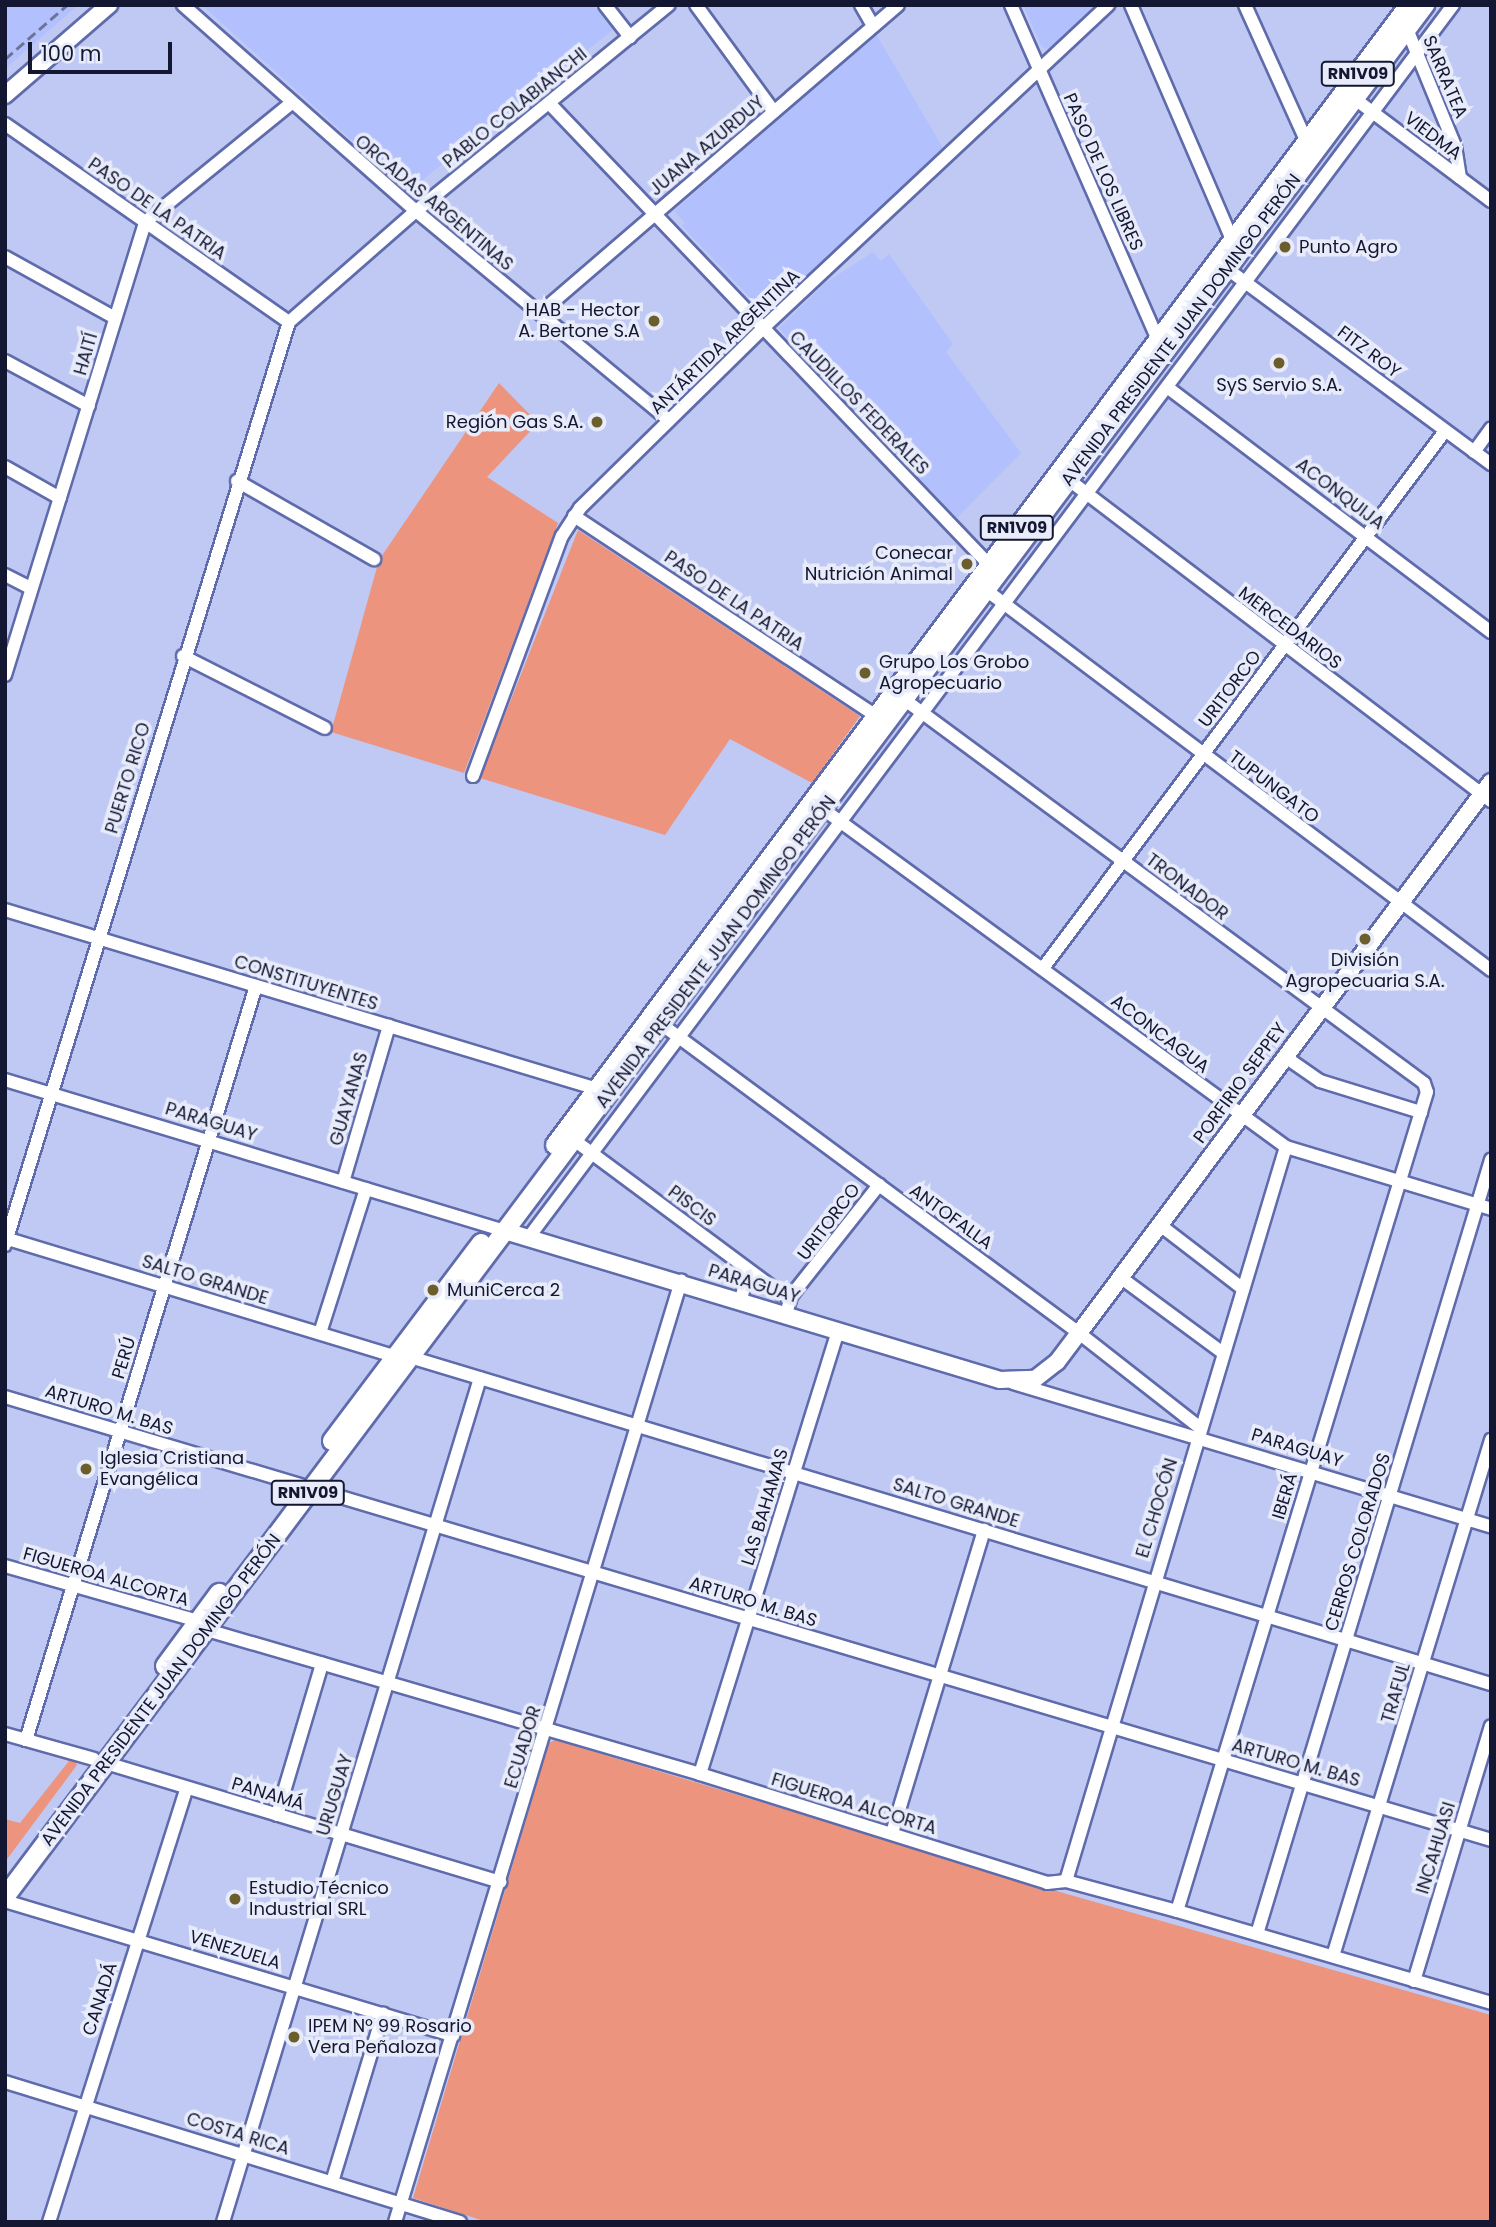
<!DOCTYPE html>
<html>
<head>
<meta charset="utf-8">
<style>
	body { margin:0 }
	#map { position:relative; width:1496px; height:2227px; overflow:hidden; background:#bfc9f4; font-family:Poppins,sans-serif }
	div>[style] { position:absolute }
	.built>* { inset:0; background:#b2c0fe }
	.green>* { inset:0; background:#ec947e }
	.roads { filter:drop-shadow(2px 0 #5f6bab) drop-shadow(-2px 0 #5f6bab) drop-shadow(0 2px #5f6bab) drop-shadow(0 -2px #5f6bab) }
	.minor>* { height:12px; margin:-6px; padding:0 6px; transform-origin:6px; border-radius:6px; background:#fff }
	.secondary>* { height:16px; margin:-8px; padding:0 8px; transform-origin:8px; border-radius:8px; background:#fff }
	.primary>* { height:18px; margin:-9px; padding:0 9px; transform-origin:9px; border-radius:9px; background:#fff }
	.rail>* { height:2.5px; margin-top:-1.25px; transform-origin:0; background:repeating-linear-gradient(90deg,#6c7395 0 10px,transparent 0 15px) }
	.dots>* { width:19px; height:19px; translate:-50% -50%; box-sizing:border-box; border:4px solid #e8ecfa; border-radius:50% }
	span { translate:-50% -50%; white-space:nowrap; text-align:center; line-height:1.15; -webkit-text-stroke:7px #e8ecfa; paint-order:stroke }
	.shield-label span { padding:2px 5px; background:#e8ecfa; border:2px solid; border-radius:5px; -webkit-text-stroke-width:0 }
	.shield-label { font-size:16px; color:#131731; font-weight:700 }
	.street-label { font-size:18px; color:#131731 }
	.poi-label { font-size:18px; color:#131731 }
	.left { translate:0 -50%; text-align:left }
	.right { translate:-100% -50%; text-align:right }
	.frame { position:absolute; inset:0; border:7px solid #131731; pointer-events:none }
	.scale { position:absolute; left:28px; top:42px; width:144px; height:32px; box-sizing:border-box; border:4px solid #131731; border-top:0; padding-left:9px; font-size:21px; line-height:24px; white-space:nowrap; color:#131731; -webkit-text-stroke:5px #e8ecfa; paint-order:stroke }
</style>
</head>
<body>
<div id="map">
	<div class="built">
		<div style="clip-path:polygon(5px 5px,78px 5px,5px 69px)"></div>
		<div style="clip-path:polygon(202px 5px,593px 5px,613px 30px,408px 191px)"></div>
		<div style="clip-path:polygon(1023px 5px,1094px 5px,1049px 49px,1042px 47px)"></div>
		<div style="clip-path:polygon(876px 34px,943px 148px,777px 309px,761px 309px,682px 226px,685px 223px,674px 211px)"></div>
		<div style="clip-path:polygon(873px 252px,881px 261px,889px 254px,953px 344px,946px 352px,1021px 453px,957px 518px,824px 376px,820px 365px,813px 365px,779px 328px,824px 284px)"></div>
	</div>
	<div class="green">
		<div style="clip-path:polygon(499px 383px,538px 423px,487px 477px,558px 523px,464px 773px,331px 732px,379px 560px)"></div>
		<div style="clip-path:polygon(578px 530px,860px 716px,812px 783px,730px 739px,665px 835px,480px 778px)"></div>
		<div style="clip-path:polygon(5px 1740px,74px 1760px,77px 1765px,5px 1862px,5px 1819px,20px 1823px,69px 1761px)"></div>
		<div style="clip-path:polygon(555px 1740px,1046px 1888px,1491px 2015px,1491px 2222px,487px 2222px,413px 2198px,549px 1743px)"></div>
	</div>
	<div class="roads">
		<div class="minor">
			<div style="left:183px;top:5px;width:311px;rotate:41.5deg"></div>
			<div style="left:416px;top:211px;width:328px;rotate:39.6deg"></div>
			<div style="left:605px;top:5px;width:41px;rotate:52deg"></div>
			<div style="left:696px;top:5px;width:132px;rotate:53.9deg"></div>
			<div style="left:861px;top:5px;width:24px;rotate:60deg"></div>
			<div style="left:1011px;top:5px;width:370px;rotate:66.3deg"></div>
			<div style="left:1131px;top:5px;width:256px;rotate:66.7deg"></div>
			<div style="left:1245px;top:5px;width:150px;rotate:65.7deg"></div>
			<div style="left:1407px;top:29px;width:126px;rotate:67.7deg"></div>
			<div style="left:1455px;top:146px;width:32px;rotate:81deg"></div>
			<div style="left:1355px;top:99px;width:170px;rotate:36.9deg"></div>
			<div style="left:549px;top:103px;width:644px;rotate:46.38deg"></div>
			<div style="left:5px;top:124px;width:346px;rotate:34.9deg"></div>
			<div style="left:5px;top:257px;width:126px;rotate:29deg"></div>
			<div style="left:1226px;top:268px;width:330px;rotate:36.5deg"></div>
			<div style="left:540px;top:313px;width:472px;rotate:-40.7deg"></div>
			<div style="left:5px;top:361px;width:95px;rotate:28.2deg"></div>
			<div style="left:1167px;top:387px;width:406px;rotate:37.1deg"></div>
			<div style="left:1474px;top:452px;width:29px;rotate:-54deg"></div>
			<div style="left:5px;top:467px;width:63px;rotate:29.4deg"></div>
			<div style="left:1069px;top:480px;width:530px;rotate:37.26deg"></div>
			<div style="left:237px;top:481px;width:158px;rotate:29.7deg"></div>
			<div style="left:574px;top:516px;width:362px;rotate:33.5deg"></div>
			<div style="left:5px;top:575px;width:29px;rotate:27deg"></div>
			<div style="left:986px;top:590px;width:632px;rotate:36.96deg"></div>
			<div style="left:183px;top:656px;width:159px;rotate:26.9deg"></div>
			<div style="left:5px;top:675px;width:474px;rotate:-72.8deg"></div>
			<div style="left:145px;top:222px;width:187px;rotate:-39.1deg"></div>
			<div style="left:905px;top:700px;width:645px;rotate:36.43deg"></div>
			<div style="left:1424px;top:1083px;width:9px;rotate:72deg"></div>
			<div style="left:1427px;top:1092px;width:856px;rotate:106.97deg"></div>
			<div style="left:473px;top:776px;width:256px;rotate:-69.7deg"></div>
			<div style="left:562px;top:536px;width:33px;rotate:-57deg"></div>
			<div style="left:580px;top:508px;width:257px;rotate:-44.5deg"></div>
			<div style="left:763px;top:328px;width:473px;rotate:-43.1deg"></div>
			<div style="left:823px;top:809px;width:573px;rotate:36.13deg"></div>
			<div style="left:1286px;top:1147px;width:214px;rotate:16.8deg"></div>
			<div style="left:5px;top:910px;width:618px;rotate:16.82deg"></div>
			<div style="left:1043px;top:968px;width:671px;rotate:-53.18deg"></div>
			<div style="left:661px;top:1024px;width:520px;rotate:36.47deg"></div>
			<div style="left:1079px;top:1333px;width:154px;rotate:38.1deg"></div>
			<div style="left:1284px;top:1056px;width:44px;rotate:34.8deg"></div>
			<div style="left:1320px;top:1081px;width:106px;rotate:17.1deg"></div>
			<div style="left:5px;top:1080px;width:522px;rotate:16.8deg"></div>
			<div style="left:574px;top:1140px;width:258px;rotate:36.6deg"></div>
			<div style="left:781px;top:1294px;width:10px;rotate:11deg"></div>
			<div style="left:343px;top:1182px;width:163px;rotate:-73.6deg"></div>
			<div style="left:1160px;top:1225px;width:105px;rotate:37.6deg"></div>
			<div style="left:529px;top:1237px;width:1540px;rotate:-53.13deg"></div>
			<div style="left:5px;top:1238px;width:407px;rotate:16.9deg"></div>
			<div style="left:5px;top:1245px;width:966px;rotate:-72.9deg"></div>
			<div style="left:289px;top:322px;width:169px;rotate:-41.2deg"></div>
			<div style="left:416px;top:211px;width:326px;rotate:-39.2deg"></div>
			<div style="left:1120px;top:1277px;width:128px;rotate:36.4deg"></div>
			<div style="left:741px;top:1300px;width:31px;rotate:-77deg"></div>
			<div style="left:786px;top:1314px;width:19px;rotate:-74deg"></div>
			<div style="left:791px;top:1296px;width:142px;rotate:-51.6deg"></div>
			<div style="left:320px;top:1333px;width:151px;rotate:-72.3deg"></div>
			<div style="left:410px;top:1357px;width:1129px;rotate:16.83deg"></div>
			<div style="left:1013px;top:1383px;width:499px;rotate:16.7deg"></div>
			<div style="left:5px;top:1397px;width:1551px;rotate:16.6deg"></div>
			<div style="left:5px;top:1566px;width:201px;rotate:15.9deg"></div>
			<div style="left:207px;top:1630px;width:514px;rotate:16.28deg"></div>
			<div style="left:700px;top:1774px;width:364px;rotate:17.4deg"></div>
			<div style="left:1047px;top:1883px;width:19px;rotate:-6deg"></div>
			<div style="left:1066px;top:1881px;width:115px;rotate:15.1deg"></div>
			<div style="left:1177px;top:1911px;width:327px;rotate:16.3deg"></div>
			<div style="left:5px;top:1734px;width:92px;rotate:15.7deg"></div>
			<div style="left:26px;top:1740px;width:788px;rotate:-73.04deg"></div>
			<div style="left:106px;top:1763px;width:412px;rotate:16.8deg"></div>
			<div style="left:700px;top:1774px;width:465px;rotate:-72.7deg"></div>
			<div style="left:277px;top:1815px;width:158px;rotate:-73.4deg"></div>
			<div style="left:892px;top:1833px;width:317px;rotate:-73.1deg"></div>
			<div style="left:1066px;top:1881px;width:766px;rotate:-73.32deg"></div>
			<div style="left:5px;top:1901px;width:468px;rotate:16.7deg"></div>
			<div style="left:1257px;top:1934px;width:809px;rotate:-73.18deg"></div>
			<div style="left:1333px;top:1956px;width:540px;rotate:-72.98deg"></div>
			<div style="left:1414px;top:1981px;width:266px;rotate:-73.2deg"></div>
			<div style="left:5px;top:2082px;width:476px;rotate:17.1deg"></div>
			<div style="left:332px;top:2182px;width:176px;rotate:-73.1deg"></div>
			<div style="left:49px;top:2222px;width:455px;rotate:-72.4deg"></div>
			<div style="left:223px;top:2222px;width:882px;rotate:-73.06deg"></div>
			<div style="left:395px;top:2222px;width:984px;rotate:-73.09deg"></div>
		</div>
		<div class="secondary">
			<div style="left:5px;top:95px;width:138px;rotate:-40.9deg"></div>
			<div style="left:505px;top:1231px;width:517px;rotate:16.75deg"></div>
			<div style="left:1000px;top:1380px;width:35px;rotate:-2deg"></div>
			<div style="left:1035px;top:1379px;width:28px;rotate:-38deg"></div>
			<div style="left:1057px;top:1362px;width:36px;rotate:-53deg"></div>
			<div style="left:1079px;top:1333px;width:688px;rotate:-53.21deg"></div>
		</div>
		<div class="primary">
			<div style="left:555px;top:1145px;width:1424px;rotate:-53.16deg"></div>
			<div style="left:332px;top:1441px;width:248px;rotate:-53deg"></div>
			<div style="left:165px;top:1666px;width:91px;rotate:-53.5deg"></div>
			<div style="left:5px;top:1897px;width:2366px;rotate:-53.11deg"></div>
		</div>
	</div>
	<div class="rail">
		<div style="left:5px;top:59px;width:82px;rotate:-41.1deg"></div>
	</div>
	<div class="dots">
		<div style="left:1285px;top:247px;background:#6c5e2c"></div>
		<div style="left:654px;top:321px;background:#6c5e2c"></div>
		<div style="left:1279px;top:363px;background:#6c5e2c"></div>
		<div style="left:597px;top:422px;background:#6c5e2c"></div>
		<div style="left:967px;top:564px;background:#6c5e2c"></div>
		<div style="left:865px;top:673px;background:#6c5e2c"></div>
		<div style="left:1365px;top:939px;background:#6c5e2c"></div>
		<div style="left:433px;top:1290px;background:#6c5e2c"></div>
		<div style="left:86px;top:1469px;background:#6c5e2c"></div>
		<div style="left:235px;top:1899px;background:#6c5e2c"></div>
		<div style="left:294px;top:2037px;background:#6c5e2c"></div>
	</div>
	<div class="shield-label">
		<span style="left:1358px;top:74px">RN1V09</span>
		<span style="left:1017px;top:528px">RN1V09</span>
		<span style="left:308px;top:1493px">RN1V09</span>
	</div>
	<div class="street-label">
		<span style="left:1445px;top:77px;rotate:67deg">SARRATEA</span>
		<span style="left:515px;top:108px;rotate:-39deg">PABLO COLABIANCHI</span>
		<span style="left:1433px;top:136px;rotate:37deg">VIEDMA</span>
		<span style="left:707px;top:146px;rotate:-40deg">JUANA AZURDUY</span>
		<span style="left:1103px;top:172px;rotate:66deg">PASO DE LOS LIBRES</span>
		<span style="left:434px;top:203px;rotate:40deg">ORCADAS ARGENTINAS</span>
		<span style="left:157px;top:209px;rotate:35deg">PASO DE LA PATRIA</span>
		<span style="left:1181px;top:330px;rotate:-53deg">AVENIDA PRESIDENTE JUAN DOMINGO PERÓN</span>
		<span style="left:725px;top:342px;rotate:-44deg">ANTÁRTIDA ARGENTINA</span>
		<span style="left:1369px;top:352px;rotate:37deg">FITZ ROY</span>
		<span style="left:86px;top:354px;rotate:-74deg">HAITÍ</span>
		<span style="left:859px;top:403px;rotate:46deg">CAUDILLOS FEDERALES</span>
		<span style="left:1340px;top:494px;rotate:37deg">ACONQUIJA</span>
		<span style="left:734px;top:601px;rotate:34deg">PASO DE LA PATRIA</span>
		<span style="left:1290px;top:628px;rotate:37deg">MERCEDARIOS</span>
		<span style="left:1230px;top:689px;rotate:-53deg">URITORCO</span>
		<span style="left:128px;top:778px;rotate:-73deg">PUERTO RICO</span>
		<span style="left:1274px;top:787px;rotate:37deg">TUPUNGATO</span>
		<span style="left:1187px;top:887px;rotate:37deg">TRONADOR</span>
		<span style="left:716px;top:952px;rotate:-53deg">AVENIDA PRESIDENTE JUAN DOMINGO PERÓN</span>
		<span style="left:306px;top:983px;rotate:17deg">CONSTITUYENTES</span>
		<span style="left:1160px;top:1034px;rotate:37deg">ACONCAGUA</span>
		<span style="left:1240px;top:1083px;rotate:-54deg">PORFIRIO SEPPEY</span>
		<span style="left:349px;top:1099px;rotate:-74deg">GUAYANAS</span>
		<span style="left:211px;top:1122px;rotate:17deg">PARAGUAY</span>
		<span style="left:692px;top:1206px;rotate:37deg">PISCIS</span>
		<span style="left:951px;top:1217px;rotate:36deg">ANTOFALLA</span>
		<span style="left:829px;top:1222px;rotate:-53deg">URITORCO</span>
		<span style="left:205px;top:1280px;rotate:17deg">SALTO GRANDE</span>
		<span style="left:754px;top:1284px;rotate:17deg">PARAGUAY</span>
		<span style="left:124px;top:1358px;rotate:-73deg">PERÚ</span>
		<span style="left:109px;top:1410px;rotate:17deg">ARTURO M. BAS</span>
		<span style="left:1297px;top:1448px;rotate:17deg">PARAGUAY</span>
		<span style="left:1285px;top:1496px;rotate:-73deg">IBERÁ</span>
		<span style="left:956px;top:1503px;rotate:17deg">SALTO GRANDE</span>
		<span style="left:765px;top:1507px;rotate:-73deg">LAS BAHAMAS</span>
		<span style="left:1157px;top:1508px;rotate:-73deg">EL CHOCÓN</span>
		<span style="left:1358px;top:1542px;rotate:-73deg">CERROS COLORADOS</span>
		<span style="left:106px;top:1577px;rotate:16deg">FIGUEROA ALCORTA</span>
		<span style="left:753px;top:1602px;rotate:17deg">ARTURO M. BAS</span>
		<span style="left:161px;top:1690px;rotate:-53deg">AVENIDA PRESIDENTE JUAN DOMINGO PERÓN</span>
		<span style="left:1396px;top:1693px;rotate:-74deg">TRAFUL</span>
		<span style="left:523px;top:1747px;rotate:-73deg">ECUADOR</span>
		<span style="left:1296px;top:1763px;rotate:16deg">ARTURO M. BAS</span>
		<span style="left:268px;top:1794px;rotate:17deg">PANAMÁ</span>
		<span style="left:335px;top:1795px;rotate:-73deg">URUGUAY</span>
		<span style="left:854px;top:1804px;rotate:17deg">FIGUEROA ALCORTA</span>
		<span style="left:1436px;top:1848px;rotate:-73deg">INCAHUASI</span>
		<span style="left:235px;top:1950px;rotate:17deg">VENEZUELA</span>
		<span style="left:100px;top:1999px;rotate:-72deg">CANADÁ</span>
		<span style="left:238px;top:2134px;rotate:17deg">COSTA RICA</span>
	</div>
	<div class="poi-label">
		<span class="left" style="left:1299px;top:247px">Punto Agro</span>
		<span class="right" style="left:640px;top:321px">HAB - Hector<br>A. Bertone S.A</span>
		<span style="left:1279px;top:385px">SyS Servio S.A.</span>
		<span class="right" style="left:583px;top:422px">Región Gas S.A.</span>
		<span class="right" style="left:953px;top:564px">Conecar<br>Nutrición Animal</span>
		<span class="left" style="left:879px;top:673px">Grupo Los Grobo<br>Agropecuario</span>
		<span style="left:1365px;top:971px">División<br>Agropecuaria S.A.</span>
		<span class="left" style="left:447px;top:1290px">MuniCerca 2</span>
		<span class="left" style="left:100px;top:1469px">Iglesia Cristiana<br>Evangélica</span>
		<span class="left" style="left:249px;top:1899px">Estudio Técnico<br>Industrial SRL</span>
		<span class="left" style="left:308px;top:2037px">IPEM Nº 99 Rosario<br>Vera Peñaloza</span>
	</div>
	<div class="frame"></div>
	<div class="scale">100 m</div>
</div>
</body>
</html>
